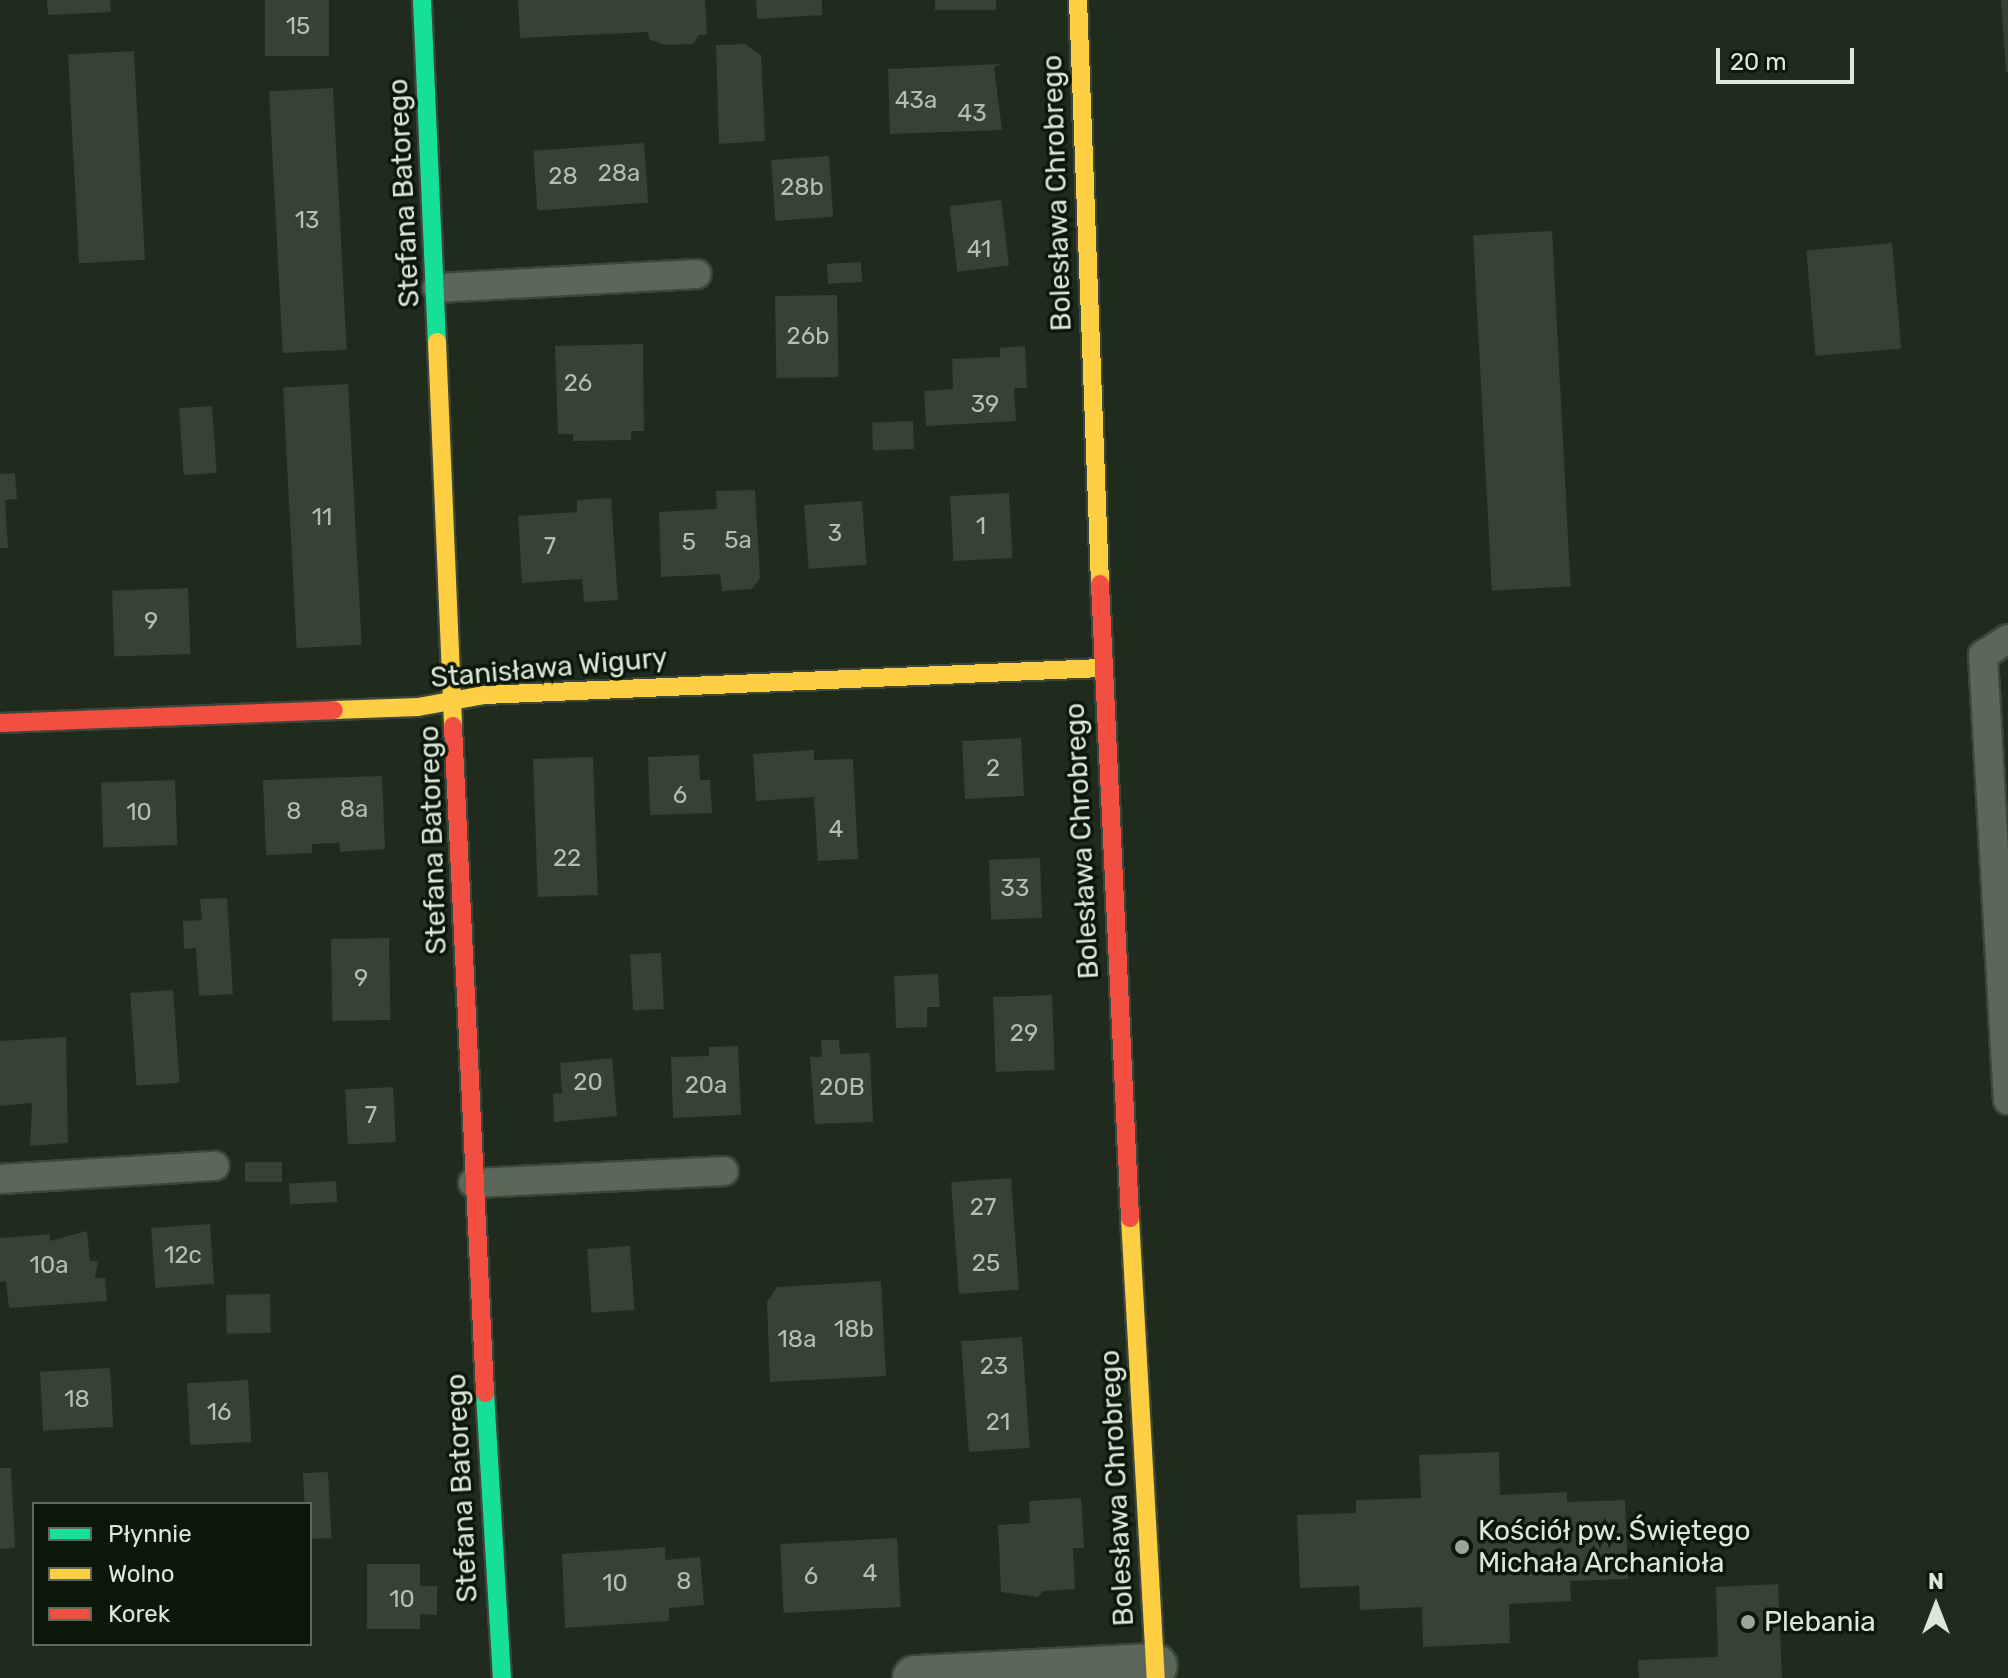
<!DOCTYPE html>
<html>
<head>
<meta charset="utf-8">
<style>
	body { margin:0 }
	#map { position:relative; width:2008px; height:1678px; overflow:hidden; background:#202b1e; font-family:Rubik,sans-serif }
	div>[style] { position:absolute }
	.building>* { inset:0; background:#374135; transform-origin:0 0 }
	.roads { filter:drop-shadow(2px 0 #3c463a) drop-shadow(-2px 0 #3c463a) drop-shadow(0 2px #3c463a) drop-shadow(0 -2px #3c463a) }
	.lane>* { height:28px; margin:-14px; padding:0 14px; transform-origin:14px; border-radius:14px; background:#5c665b }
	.street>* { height:44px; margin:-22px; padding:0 22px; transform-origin:22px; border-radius:22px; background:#5c665b }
	.fast>* { height:18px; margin:-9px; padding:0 9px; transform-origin:9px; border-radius:9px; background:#16e098 }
	.slow>* { height:18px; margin:-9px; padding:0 9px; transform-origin:9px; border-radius:9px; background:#ffcf43 }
	.jam>* { height:18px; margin:-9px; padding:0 9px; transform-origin:9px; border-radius:9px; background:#f24e42 }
	.dots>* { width:22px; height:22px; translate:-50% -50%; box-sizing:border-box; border:4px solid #0d160b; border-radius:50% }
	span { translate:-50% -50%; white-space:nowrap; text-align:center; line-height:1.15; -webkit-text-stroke:7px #0d160b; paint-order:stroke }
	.number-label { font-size:24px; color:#b2beaf }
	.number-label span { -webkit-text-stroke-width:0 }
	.street-label { font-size:28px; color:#dbe8d8 }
	.poi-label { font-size:28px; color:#dbe8d8 }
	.left { translate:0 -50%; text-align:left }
	.legend { position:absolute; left:32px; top:1502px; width:280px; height:144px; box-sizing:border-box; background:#0d160b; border:2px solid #5f6a5d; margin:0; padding:10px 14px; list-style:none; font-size:24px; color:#dbe8d8 }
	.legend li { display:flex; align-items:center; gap:16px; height:40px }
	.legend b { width:40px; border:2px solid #5f6a5d }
	.north { position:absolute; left:1896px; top:1566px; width:80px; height:80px; -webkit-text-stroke:6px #0d160b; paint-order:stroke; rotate:0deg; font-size:22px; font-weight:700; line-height:32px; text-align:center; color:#dbe8d8 }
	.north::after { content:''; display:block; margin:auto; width:28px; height:36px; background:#dbe8d8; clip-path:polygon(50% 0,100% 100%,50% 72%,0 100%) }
	.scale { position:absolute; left:1716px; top:48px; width:138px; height:36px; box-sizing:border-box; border:4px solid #dbe8d8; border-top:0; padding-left:10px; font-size:24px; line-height:28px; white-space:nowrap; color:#dbe8d8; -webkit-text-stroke:6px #0d160b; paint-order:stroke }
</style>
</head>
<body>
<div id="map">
	<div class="building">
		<div style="clip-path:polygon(47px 0,110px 0,111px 12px,48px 15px)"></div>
		<div style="left:265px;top:0;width:64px;height:56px"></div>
		<div style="clip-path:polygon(518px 0,705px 0,707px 35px,699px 35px,693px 44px,664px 45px,649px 39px,648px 32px,520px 38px)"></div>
		<div style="clip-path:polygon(756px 0,822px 0,822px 15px,757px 19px)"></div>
		<div style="left:935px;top:0;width:61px;height:10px"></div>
		<div style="clip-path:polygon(2001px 0,2008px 0,2008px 72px,2006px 72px)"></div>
		<div style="clip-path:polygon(745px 44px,761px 55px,765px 141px,719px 144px,716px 45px)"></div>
		<div style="left:134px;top:51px;width:209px;height:66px;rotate:87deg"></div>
		<div style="clip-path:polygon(1001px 64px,994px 67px,1002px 130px,890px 134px,888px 69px)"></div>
		<div style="left:333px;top:88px;width:262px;height:64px;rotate:87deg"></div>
		<div style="left:644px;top:143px;width:60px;height:111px;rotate:86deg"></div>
		<div style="left:829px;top:156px;width:61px;height:58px;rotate:86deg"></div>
		<div style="left:1001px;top:200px;width:66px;height:52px;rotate:83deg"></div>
		<div style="left:1552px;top:231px;width:356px;height:79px;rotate:87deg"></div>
		<div style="left:1892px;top:243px;width:106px;height:86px;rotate:85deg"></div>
		<div style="left:861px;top:262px;width:20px;height:34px;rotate:87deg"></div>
		<div style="left:837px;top:295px;width:82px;height:62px;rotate:89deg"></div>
		<div style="clip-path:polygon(643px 344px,644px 431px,631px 431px,631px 440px,573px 441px,573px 434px,558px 434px,555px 346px)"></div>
		<div style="clip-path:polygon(1025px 346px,1027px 388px,1014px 388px,1016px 421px,926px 426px,924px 391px,953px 389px,952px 359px,1000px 357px,1000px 348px)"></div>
		<div style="left:348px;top:384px;width:261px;height:65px;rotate:87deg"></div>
		<div style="left:212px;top:406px;width:67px;height:33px;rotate:86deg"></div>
		<div style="left:913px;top:421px;width:28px;height:41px;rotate:88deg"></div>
		<div style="clip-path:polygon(15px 473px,17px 499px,5px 500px,8px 548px,0 548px,0 474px)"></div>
		<div style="clip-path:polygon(755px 490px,760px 578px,752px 589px,722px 591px,720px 574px,661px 577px,659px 512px,717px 509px,716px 491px)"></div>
		<div style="left:1009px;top:493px;width:65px;height:59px;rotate:87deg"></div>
		<div style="clip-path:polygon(611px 498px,618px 600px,584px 602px,582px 579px,522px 583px,518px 516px,577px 512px,577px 500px)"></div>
		<div style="left:862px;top:501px;width:64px;height:58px;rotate:86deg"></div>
		<div style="left:188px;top:588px;width:66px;height:76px;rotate:88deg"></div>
		<div style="left:1021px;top:738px;width:58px;height:59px;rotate:87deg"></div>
		<div style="clip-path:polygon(814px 750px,814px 760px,853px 759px,858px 859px,818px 861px,814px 797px,756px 801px,753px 754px)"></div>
		<div style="clip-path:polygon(699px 755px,700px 780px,710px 780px,712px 813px,650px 815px,648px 757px)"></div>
		<div style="left:593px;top:757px;width:138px;height:60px;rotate:88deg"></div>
		<div style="clip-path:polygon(382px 776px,385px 849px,340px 852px,339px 843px,312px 844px,312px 853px,266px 855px,263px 780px)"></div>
		<div style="left:175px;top:780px;width:65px;height:74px;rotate:88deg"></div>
		<div style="left:1040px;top:858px;width:60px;height:51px;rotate:88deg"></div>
		<div style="clip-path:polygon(227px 898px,233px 994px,199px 996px,196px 948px,184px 949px,183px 921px,202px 920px,200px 899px)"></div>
		<div style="left:389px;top:938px;width:82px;height:58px;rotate:89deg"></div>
		<div style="left:661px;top:953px;width:56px;height:31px;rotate:87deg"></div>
		<div style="clip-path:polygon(938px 974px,940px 1007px,927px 1007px,927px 1027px,896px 1028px,894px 976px)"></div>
		<div style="left:173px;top:990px;width:93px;height:43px;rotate:86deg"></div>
		<div style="left:1052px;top:995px;width:75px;height:59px;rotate:88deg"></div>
		<div style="clip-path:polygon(66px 1037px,68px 1143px,30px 1146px,32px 1103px,0 1106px,0 1041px)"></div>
		<div style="clip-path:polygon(821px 1040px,839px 1040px,840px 1054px,870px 1053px,873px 1122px,815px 1124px,810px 1057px,822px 1057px)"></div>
		<div style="clip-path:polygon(738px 1046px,741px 1115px,673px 1118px,671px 1057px,709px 1056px,709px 1047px)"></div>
		<div style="clip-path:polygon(612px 1058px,617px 1116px,554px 1122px,553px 1094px,562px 1093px,560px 1063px)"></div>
		<div style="left:393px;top:1087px;width:55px;height:48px;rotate:87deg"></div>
		<div style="left:282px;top:1162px;width:20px;height:37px;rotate:90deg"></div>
		<div style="left:1011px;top:1178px;width:112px;height:60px;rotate:86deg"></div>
		<div style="left:336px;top:1181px;width:21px;height:47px;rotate:87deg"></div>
		<div style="left:210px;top:1224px;width:60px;height:59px;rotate:86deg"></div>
		<div style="clip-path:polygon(87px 1231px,90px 1261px,98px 1261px,95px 1278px,105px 1278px,107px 1301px,9px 1308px,6px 1281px,0 1282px,0 1238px,50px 1234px,50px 1241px)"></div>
		<div style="left:630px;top:1246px;width:64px;height:43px;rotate:86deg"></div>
		<div style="clip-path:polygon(881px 1281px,886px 1376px,770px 1382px,767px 1302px,777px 1287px)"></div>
		<div style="left:270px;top:1294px;width:39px;height:44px;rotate:89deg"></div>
		<div style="left:1022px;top:1337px;width:111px;height:61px;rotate:86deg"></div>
		<div style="left:110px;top:1368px;width:59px;height:70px;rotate:87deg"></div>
		<div style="left:248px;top:1380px;width:62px;height:61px;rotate:87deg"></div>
		<div style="clip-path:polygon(1499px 1452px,1500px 1495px,1567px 1492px,1567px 1502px,1625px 1500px,1628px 1579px,1570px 1581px,1571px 1601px,1509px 1604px,1510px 1643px,1423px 1647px,1422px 1607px,1360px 1610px,1359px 1586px,1300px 1588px,1297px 1515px,1356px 1513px,1356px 1500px,1421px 1498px,1419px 1455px)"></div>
		<div style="clip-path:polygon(0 1468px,11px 1468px,15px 1548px,0 1549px)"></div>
		<div style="left:328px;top:1472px;width:66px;height:25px;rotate:87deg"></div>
		<div style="clip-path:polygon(1081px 1498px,1084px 1548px,1073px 1548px,1075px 1589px,1043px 1591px,1038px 1597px,1001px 1592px,998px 1525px,1030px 1523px,1029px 1501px)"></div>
		<div style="left:897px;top:1538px;width:69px;height:117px;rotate:87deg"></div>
		<div style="clip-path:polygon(665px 1547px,665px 1560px,700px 1557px,704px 1605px,669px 1608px,669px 1621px,565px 1628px,562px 1554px)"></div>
		<div style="clip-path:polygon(367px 1564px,420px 1564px,420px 1586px,437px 1586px,437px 1615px,420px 1614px,420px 1629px,367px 1629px)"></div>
		<div style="clip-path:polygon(1778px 1584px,1782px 1678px,1639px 1678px,1638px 1660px,1718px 1657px,1716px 1587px)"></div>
	</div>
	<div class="roads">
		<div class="lane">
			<div style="left:437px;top:288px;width:260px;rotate:-3.1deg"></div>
			<div style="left:2008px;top:639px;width:30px;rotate:147deg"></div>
			<div style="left:1983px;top:655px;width:446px;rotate:86.8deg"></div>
			<div style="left:0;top:1179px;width:215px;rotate:-3.5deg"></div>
			<div style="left:473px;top:1183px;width:251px;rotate:-2.7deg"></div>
		</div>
		<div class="street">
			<div style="left:915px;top:1678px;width:240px;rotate:-2.9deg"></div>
		</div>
		<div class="fast">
			<div style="left:422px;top:0;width:342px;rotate:87.5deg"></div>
			<div style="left:485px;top:1393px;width:286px;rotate:86.6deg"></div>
		</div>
		<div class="slow">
			<div style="left:1078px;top:0;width:584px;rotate:87.84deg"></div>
			<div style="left:437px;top:342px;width:384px;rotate:87.6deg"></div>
			<div style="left:334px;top:710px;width:84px;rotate:-2deg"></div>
			<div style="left:418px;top:707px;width:68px;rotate:-10.2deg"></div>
			<div style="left:485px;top:695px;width:618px;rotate:-2.51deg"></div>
			<div style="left:1130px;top:1218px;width:461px;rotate:86.8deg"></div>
		</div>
		<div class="jam">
			<div style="left:1100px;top:584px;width:635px;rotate:87.29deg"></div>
			<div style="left:0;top:723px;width:334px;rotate:-2.2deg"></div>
			<div style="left:453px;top:726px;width:668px;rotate:87.25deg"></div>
		</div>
	</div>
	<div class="dots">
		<div style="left:1462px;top:1547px;background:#9aa697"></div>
		<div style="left:1748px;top:1622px;background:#9aa697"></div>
	</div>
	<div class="number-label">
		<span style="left:298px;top:27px">15</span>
		<span style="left:916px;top:101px">43a</span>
		<span style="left:972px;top:114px">43</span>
		<span style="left:619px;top:174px">28a</span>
		<span style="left:563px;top:177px">28</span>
		<span style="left:802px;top:188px">28b</span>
		<span style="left:307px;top:221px">13</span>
		<span style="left:979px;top:250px">41</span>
		<span style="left:808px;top:337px">26b</span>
		<span style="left:578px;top:384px">26</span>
		<span style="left:985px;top:405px">39</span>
		<span style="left:322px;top:518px">11</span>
		<span style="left:981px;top:527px">1</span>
		<span style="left:835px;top:534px">3</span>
		<span style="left:738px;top:541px">5a</span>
		<span style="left:689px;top:543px">5</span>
		<span style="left:550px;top:547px">7</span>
		<span style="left:151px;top:622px">9</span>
		<span style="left:993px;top:769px">2</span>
		<span style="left:680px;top:796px">6</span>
		<span style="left:354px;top:810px">8a</span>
		<span style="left:294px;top:812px">8</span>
		<span style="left:139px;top:813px">10</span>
		<span style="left:836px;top:830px">4</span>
		<span style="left:567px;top:859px">22</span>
		<span style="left:1015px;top:889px">33</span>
		<span style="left:361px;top:979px">9</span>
		<span style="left:1024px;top:1034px">29</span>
		<span style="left:588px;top:1083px">20</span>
		<span style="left:706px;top:1086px">20a</span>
		<span style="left:842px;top:1088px">20B</span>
		<span style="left:371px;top:1116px">7</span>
		<span style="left:983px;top:1208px">27</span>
		<span style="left:183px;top:1256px">12c</span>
		<span style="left:986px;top:1264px">25</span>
		<span style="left:49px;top:1266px">10a</span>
		<span style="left:854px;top:1330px">18b</span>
		<span style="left:797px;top:1340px">18a</span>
		<span style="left:994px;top:1367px">23</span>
		<span style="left:77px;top:1400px">18</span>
		<span style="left:219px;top:1413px">16</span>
		<span style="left:998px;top:1423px">21</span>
		<span style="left:870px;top:1574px">4</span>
		<span style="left:811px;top:1577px">6</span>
		<span style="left:684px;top:1582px">8</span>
		<span style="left:615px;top:1584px">10</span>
		<span style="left:402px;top:1600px">10</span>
	</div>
	<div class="street-label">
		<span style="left:404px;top:193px;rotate:-93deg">Stefana Batorego</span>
		<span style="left:1057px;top:193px;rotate:-92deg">Bolesława Chrobrego</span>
		<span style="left:549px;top:668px;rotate:-5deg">Stanisława Wigury</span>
		<span style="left:433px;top:840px;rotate:-92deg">Stefana Batorego</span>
		<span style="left:1082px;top:841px;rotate:-93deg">Bolesława Chrobrego</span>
		<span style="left:462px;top:1488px;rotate:-93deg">Stefana Batorego</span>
		<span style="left:1117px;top:1488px;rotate:-93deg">Bolesława Chrobrego</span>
	</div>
	<div class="poi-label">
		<span class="left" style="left:1478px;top:1547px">Kościół pw. Świętego<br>Michała Archanioła</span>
		<span class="left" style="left:1764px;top:1622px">Plebania</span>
	</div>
	<ul class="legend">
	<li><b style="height:10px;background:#16e098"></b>Płynnie</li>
	<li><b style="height:10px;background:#ffcf43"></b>Wolno</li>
	<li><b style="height:10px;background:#f24e42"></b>Korek</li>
	</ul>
	<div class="north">N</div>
	<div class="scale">20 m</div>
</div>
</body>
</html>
